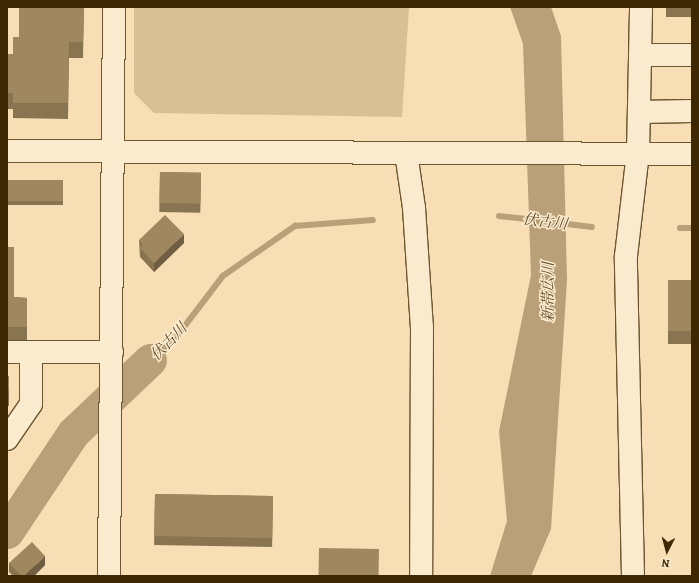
<!DOCTYPE html>
<html>
<head>
<meta charset="utf-8">
<style>
	body { margin:0 }
	#map { position:relative; width:699px; height:583px; overflow:hidden; background:#f8deb4; font-family:Alegreya,"Noto Serif JP",serif }
	div>[style] { position:absolute }
	.green>* { inset:0; background:#d8bf96 }
	.water>* { inset:0; background:#b9a078 }
	.stream>* { height:5.5px; margin:-2.75px; padding:0 2.75px; transform-origin:2.75px; border-radius:2.75px; background:#b9a078 }
	.river>* { height:33px; margin:-16.5px; padding:0 16.5px; transform-origin:16.5px; border-radius:16.5px; background:#b9a078 }
	.roads { filter:drop-shadow(1px 0 #6c562f) drop-shadow(-1px 0 #6c562f) drop-shadow(0 1px #6c562f) drop-shadow(0 -1px #6c562f) }
	.minor>* { height:22px; margin:-11px; padding:0 11px; transform-origin:11px; border-radius:11px; background:#faeace }
	.wall>* { inset:0; background:#897452; transform-origin:0 0 }
	.shaded-wall>* { inset:0; background:#6f5e42 }
	.building>* { inset:0; background:#9f875f; transform-origin:0 0 }
	span { translate:-50% -50%; white-space:nowrap; text-align:center; line-height:1.15; -webkit-text-stroke:3px #faeace; paint-order:stroke }
	.water-label { font-size:15px; color:#634c26; font-style:italic }
	.frame { position:absolute; inset:0; border:8px solid #3e2803; pointer-events:none }
	.north { position:absolute; left:647px; top:531px; width:40px; height:40px; -webkit-text-stroke:3px #faeace; paint-order:stroke; rotate:186deg; font-size:11px; font-weight:700; line-height:16px; text-align:center; color:#3e2803 }
	.north::after { content:''; display:block; margin:auto; width:14px; height:18px; background:#3e2803; clip-path:polygon(50% 0,100% 100%,50% 72%,0 100%) }
</style>
</head>
<body>
<div id="map">
	<div class="green">
		<div style="clip-path:polygon(134px 7px,409px 7px,402px 117px,154px 113px,134px 93px)"></div>
	</div>
	<div class="water">
		<div style="clip-path:polygon(510px 7px,551px 7px,561px 36px,567px 280px,551px 529px,531px 576px,490px 576px,507px 521px,499px 431px,531px 275px,523px 44px)"></div>
	</div>
	<div class="stream">
		<div style="left:499px;top:216px;width:37px;rotate:6deg"></div>
		<div style="left:559px;top:223px;width:33px;rotate:7deg"></div>
		<div style="left:680px;top:228px;width:12px"></div>
		<div style="left:150px;top:360px;width:38px;rotate:-42deg"></div>
		<div style="left:178px;top:335px;width:74px;rotate:-52.7deg"></div>
		<div style="left:223px;top:276px;width:88px;rotate:-34.8deg"></div>
		<div style="left:295px;top:226px;width:78px;rotate:-4.4deg"></div>
	</div>
	<div class="river">
		<div style="left:7px;top:532px;width:119px;rotate:-56.3deg"></div>
		<div style="left:73px;top:433px;width:106px;rotate:-43.5deg"></div>
	</div>
	<div class="roads">
		<div class="minor">
			<div style="left:640px;top:55px;width:52px"></div>
			<div style="left:639px;top:112px;width:53px;rotate:-1.1deg"></div>
			<div style="left:7px;top:151px;width:685px;rotate:0.25deg"></div>
			<div style="left:406px;top:153px;width:56px;rotate:81.7deg"></div>
			<div style="left:414px;top:208px;width:119px;rotate:86.2deg"></div>
			<div style="left:422px;top:327px;width:249px;rotate:90.2deg"></div>
			<div style="left:7px;top:352px;width:105px"></div>
			<div style="left:7px;top:439px;width:42px;rotate:-55.6deg"></div>
			<div style="left:31px;top:404px;width:52px;rotate:-90deg"></div>
			<div style="left:109px;top:576px;width:569px;rotate:-89.5deg"></div>
			<div style="left:633px;top:576px;width:320px;rotate:-91.3deg"></div>
			<div style="left:626px;top:256px;width:104px;rotate:-83.4deg"></div>
			<div style="left:638px;top:153px;width:146px;rotate:-88.8deg"></div>
		</div>
	</div>
	<div class="wall">
		<div style="clip-path:polygon(84px 7px,83px 58px,69px 58px,68px 119px,13px 118px,13px 109px,7px 109px,7px 54px,13px 54px,19px 37px)"></div>
		<div style="left:666px;top:7px;width:26px;height:10px"></div>
		<div style="left:160px;top:172px;width:41px;height:40px;rotate:1deg"></div>
		<div style="left:7px;top:180px;width:56px;height:25px"></div>
		<div style="clip-path:polygon(139px 240px,184px 243px,154px 272px,140px 257px)"></div>
		<div style="clip-path:polygon(7px 247px,14px 297px,27px 298px,27px 340px,7px 340px)"></div>
		<div style="left:668px;top:280px;width:24px;height:64px"></div>
		<div style="left:7px;top:376px;width:2px;height:30px"></div>
		<div style="left:155px;top:494px;width:118px;height:51px;rotate:1deg"></div>
		<div style="clip-path:polygon(9px 563px,45px 565px,34px 576px,13px 576px,9px 572px)"></div>
	</div>
	<div class="shaded-wall">
		<div style="clip-path:polygon(184px 234px,184px 243px,154px 272px,154px 263px)"></div>
		<div style="clip-path:polygon(45px 556px,45px 565px,34px 576px,24px 576px)"></div>
	</div>
	<div class="building">
		<div style="clip-path:polygon(19px 7px,84px 7px,83px 42px,69px 42px,68px 103px,13px 103px,13px 93px,7px 93px,7px 54px,13px 54px,13px 37px,19px 37px)"></div>
		<div style="left:160px;top:172px;width:41px;height:31px;rotate:1deg"></div>
		<div style="left:7px;top:180px;width:56px;height:21px"></div>
		<div style="clip-path:polygon(165px 215px,184px 234px,154px 263px,140px 248px,143px 245px,139px 240px)"></div>
		<div style="clip-path:polygon(7px 247px,14px 247px,14px 297px,27px 298px,27px 327px,7px 327px)"></div>
		<div style="left:668px;top:280px;width:24px;height:51px"></div>
		<div style="left:7px;top:376px;width:2px;height:14px"></div>
		<div style="left:155px;top:494px;width:118px;height:42px;rotate:1deg"></div>
		<div style="clip-path:polygon(32px 542px,45px 556px,24px 576px,21px 576px,9px 563px)"></div>
		<div style="left:319px;top:548px;width:60px;height:28px;rotate:1deg"></div>
	</div>
	<div class="water-label">
		<span style="left:545px;top:222px;rotate:7deg">伏古川</span>
		<span style="left:549px;top:292px;rotate:-90deg">新帯広川</span>
		<span style="left:169px;top:342px;rotate:-46deg">伏古川</span>
	</div>
	<div class="frame"></div>
	<div class="north">N</div>
</div>
</body>
</html>
